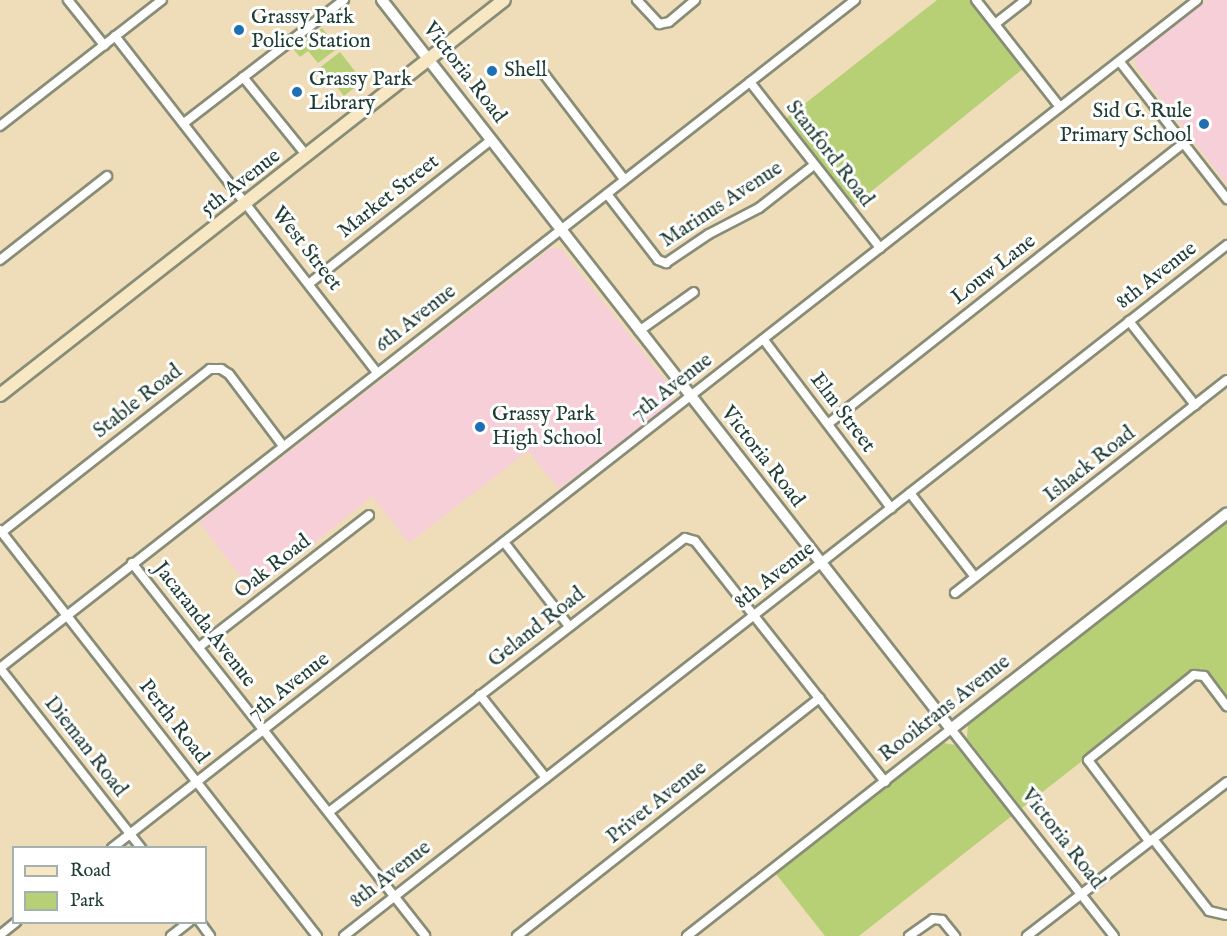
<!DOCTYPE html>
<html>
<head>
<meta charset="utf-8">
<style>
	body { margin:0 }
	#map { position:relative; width:1227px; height:936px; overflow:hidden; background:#efddba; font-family:"IM FELL English",serif }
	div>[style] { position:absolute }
	.built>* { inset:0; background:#f6cfd8 }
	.green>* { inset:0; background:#b7d075; transform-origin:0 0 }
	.roads { filter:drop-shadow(2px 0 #878d77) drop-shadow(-2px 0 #878d77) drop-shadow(0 2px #878d77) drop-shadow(0 -2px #878d77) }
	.minor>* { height:8px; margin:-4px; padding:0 4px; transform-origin:4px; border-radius:4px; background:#fff }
	.tertiary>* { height:10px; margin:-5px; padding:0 5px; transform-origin:5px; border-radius:5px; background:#fff }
	.secondary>* { height:12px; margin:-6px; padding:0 6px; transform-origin:6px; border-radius:6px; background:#f7e8c3 }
	.dots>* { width:16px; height:16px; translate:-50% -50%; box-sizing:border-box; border:3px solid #fff; border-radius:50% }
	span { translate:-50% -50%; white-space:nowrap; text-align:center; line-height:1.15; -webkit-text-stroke:6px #fff; paint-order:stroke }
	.poi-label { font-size:21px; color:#1f3d34 }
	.left { translate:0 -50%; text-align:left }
	.right { translate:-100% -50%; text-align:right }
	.street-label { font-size:21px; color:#1f3d34 }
	.legend { position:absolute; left:12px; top:846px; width:195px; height:78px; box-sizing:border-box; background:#fff; border:2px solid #a5b1ae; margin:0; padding:8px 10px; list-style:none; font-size:18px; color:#1f3d34 }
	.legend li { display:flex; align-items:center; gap:12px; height:30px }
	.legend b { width:30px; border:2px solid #a5b1ae }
</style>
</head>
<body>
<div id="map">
	<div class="built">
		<div style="clip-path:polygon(1208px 0,1227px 0,1227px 184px,1135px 65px,1135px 56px)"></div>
		<div style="clip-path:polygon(551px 248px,561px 249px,673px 390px,671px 404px,559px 489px,528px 451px,409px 543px,372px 496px,253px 593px,199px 522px)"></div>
	</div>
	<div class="green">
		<div style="clip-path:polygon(937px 0,970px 0,1024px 68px,852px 207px,784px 120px)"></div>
		<div style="clip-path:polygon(322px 28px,338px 48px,318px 63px,308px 51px,300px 57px,294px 50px)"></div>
		<div style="left:340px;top:52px;width:37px;height:24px;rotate:52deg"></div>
		<div style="clip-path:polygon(1227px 519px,1227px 701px,1201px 668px,1022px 808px,967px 738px,968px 722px)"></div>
		<div style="clip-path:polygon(944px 743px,955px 745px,1013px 815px,859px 936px,825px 936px,776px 874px)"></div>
	</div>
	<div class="roads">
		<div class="minor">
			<div style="left:68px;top:0;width:58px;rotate:51.3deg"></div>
			<div style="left:637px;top:0;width:33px;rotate:47deg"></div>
			<div style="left:659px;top:24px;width:10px;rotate:-11deg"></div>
			<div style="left:669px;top:22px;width:34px;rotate:-40deg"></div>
			<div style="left:976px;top:0;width:136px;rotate:51.9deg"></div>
			<div style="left:995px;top:24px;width:39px;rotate:-38deg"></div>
			<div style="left:115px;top:36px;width:426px;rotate:52.1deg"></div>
			<div style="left:1120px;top:62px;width:174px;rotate:52deg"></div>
			<div style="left:544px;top:74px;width:132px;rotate:52.7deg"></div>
			<div style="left:243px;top:77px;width:102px;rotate:51deg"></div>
			<div style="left:750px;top:82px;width:211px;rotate:51.9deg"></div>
			<div style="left:184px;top:123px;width:202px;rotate:-37.6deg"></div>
			<div style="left:0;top:126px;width:205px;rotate:-37.9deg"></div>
			<div style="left:607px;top:194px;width:83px;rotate:52.3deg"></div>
			<div style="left:658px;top:260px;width:9px;rotate:21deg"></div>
			<div style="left:666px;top:263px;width:52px;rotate:-34deg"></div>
			<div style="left:709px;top:234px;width:56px;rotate:-27.5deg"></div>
			<div style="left:759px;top:208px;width:70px;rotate:-38deg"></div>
			<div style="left:0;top:260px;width:136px;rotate:-38.1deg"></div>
			<div style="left:310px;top:283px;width:231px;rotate:-38.3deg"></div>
			<div style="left:1129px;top:321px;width:107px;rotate:51.8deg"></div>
			<div style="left:639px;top:331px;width:67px;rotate:-35.3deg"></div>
			<div style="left:764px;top:340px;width:211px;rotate:52.9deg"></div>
			<div style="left:828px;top:424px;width:452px;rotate:-38.3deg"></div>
			<div style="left:910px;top:493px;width:106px;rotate:52.3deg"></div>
			<div style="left:0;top:530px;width:515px;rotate:52.02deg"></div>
			<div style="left:2px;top:532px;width:264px;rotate:-38.1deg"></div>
			<div style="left:210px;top:369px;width:11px"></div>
			<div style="left:221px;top:369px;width:9px;rotate:32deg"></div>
			<div style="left:229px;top:374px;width:90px;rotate:53.1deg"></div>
			<div style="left:504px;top:542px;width:106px;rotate:52.3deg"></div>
			<div style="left:132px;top:563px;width:474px;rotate:51.8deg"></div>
			<div style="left:955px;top:593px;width:345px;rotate:-38.1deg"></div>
			<div style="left:199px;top:647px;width:215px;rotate:-37.8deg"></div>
			<div style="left:0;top:668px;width:1085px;rotate:-38deg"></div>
			<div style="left:0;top:668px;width:229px;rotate:51.9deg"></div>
			<div style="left:480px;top:695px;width:106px;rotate:51.5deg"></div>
			<div style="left:329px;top:812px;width:449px;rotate:-37.6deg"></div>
			<div style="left:685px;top:538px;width:10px;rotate:17deg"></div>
			<div style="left:695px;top:541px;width:307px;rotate:51.7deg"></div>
			<div style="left:1153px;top:839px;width:91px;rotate:52.1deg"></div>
			<div style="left:1209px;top:911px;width:18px;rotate:13deg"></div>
			<div style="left:1149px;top:841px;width:101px;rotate:-127deg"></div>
			<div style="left:1088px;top:760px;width:136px;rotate:-38.7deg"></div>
			<div style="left:1194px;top:675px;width:10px;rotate:6deg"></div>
			<div style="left:1204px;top:676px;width:38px;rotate:53deg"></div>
			<div style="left:112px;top:848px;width:1377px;rotate:-38.01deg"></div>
			<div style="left:200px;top:922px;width:17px;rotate:54deg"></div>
			<div style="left:0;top:935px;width:21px;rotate:-39deg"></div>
			<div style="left:171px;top:936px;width:23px;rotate:-38deg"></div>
			<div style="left:344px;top:936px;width:1121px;rotate:-38.05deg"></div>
			<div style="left:517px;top:936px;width:385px;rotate:-38.2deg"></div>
			<div style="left:687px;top:936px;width:335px;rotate:-38.1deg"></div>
			<div style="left:951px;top:729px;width:263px;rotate:51.8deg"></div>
			<div style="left:909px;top:936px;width:29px;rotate:-35deg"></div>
			<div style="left:933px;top:919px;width:9px;rotate:6deg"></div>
			<div style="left:942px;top:920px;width:21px;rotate:51deg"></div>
			<div style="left:1027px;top:936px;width:252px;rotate:-37.6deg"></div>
		</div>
		<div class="tertiary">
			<div style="left:382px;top:0;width:925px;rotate:52.03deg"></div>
			<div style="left:951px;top:729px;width:350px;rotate:-38deg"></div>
		</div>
		<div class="secondary">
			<div style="left:0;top:395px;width:640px;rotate:-38.09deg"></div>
		</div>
	</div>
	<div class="dots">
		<div style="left:239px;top:30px;background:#1f6fb2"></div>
		<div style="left:492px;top:71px;background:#1f6fb2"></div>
		<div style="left:297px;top:92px;background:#1f6fb2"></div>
		<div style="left:1204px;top:124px;background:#1f6fb2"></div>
		<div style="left:480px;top:427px;background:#1f6fb2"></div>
	</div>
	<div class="poi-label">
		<span class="left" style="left:251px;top:30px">Grassy Park<br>Police Station</span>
		<span class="left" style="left:504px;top:71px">Shell</span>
		<span class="left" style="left:309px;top:92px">Grassy Park<br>Library</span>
		<span class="right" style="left:1192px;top:124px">Sid G. Rule<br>Primary School</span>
		<span class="left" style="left:492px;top:427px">Grassy Park<br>High School</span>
	</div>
	<div class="street-label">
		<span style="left:464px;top:73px;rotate:52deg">Victoria Road</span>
		<span style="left:829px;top:154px;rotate:52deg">Stanford Road</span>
		<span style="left:241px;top:183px;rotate:-38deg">5th Avenue</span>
		<span style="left:389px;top:197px;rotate:-38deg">Market Street</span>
		<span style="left:722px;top:205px;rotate:-33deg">Marinus Avenue</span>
		<span style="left:306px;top:249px;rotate:52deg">West Street</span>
		<span style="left:994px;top:270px;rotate:-38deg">Louw Lane</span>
		<span style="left:1157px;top:276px;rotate:-38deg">8th Avenue</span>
		<span style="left:416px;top:319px;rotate:-38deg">6th Avenue</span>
		<span style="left:672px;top:388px;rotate:-38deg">7th Avenue</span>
		<span style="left:138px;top:402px;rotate:-38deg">Stable Road</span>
		<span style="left:842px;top:413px;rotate:53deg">Elm Street</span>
		<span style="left:762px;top:457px;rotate:52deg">Victoria Road</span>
		<span style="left:1090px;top:465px;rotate:-38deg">Ishack Road</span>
		<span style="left:273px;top:567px;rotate:-38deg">Oak Road</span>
		<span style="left:775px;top:576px;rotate:-38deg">8th Avenue</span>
		<span style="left:204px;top:625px;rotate:52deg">Jacaranda Avenue</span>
		<span style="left:537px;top:628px;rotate:-38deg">Geland Road</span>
		<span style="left:289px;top:687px;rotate:-38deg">7th Avenue</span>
		<span style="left:945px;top:709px;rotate:-38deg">Rooikrans Avenue</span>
		<span style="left:173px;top:722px;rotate:52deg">Perth Road</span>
		<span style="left:85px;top:747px;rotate:52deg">Dieman Road</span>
		<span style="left:657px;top:803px;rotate:-38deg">Privet Avenue</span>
		<span style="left:1062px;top:839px;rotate:52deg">Victoria Road</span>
		<span style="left:391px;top:875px;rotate:-38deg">8th Avenue</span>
	</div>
	<ul class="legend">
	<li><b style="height:8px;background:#f7e8c3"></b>Road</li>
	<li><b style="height:16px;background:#b7d075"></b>Park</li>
	</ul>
</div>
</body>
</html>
